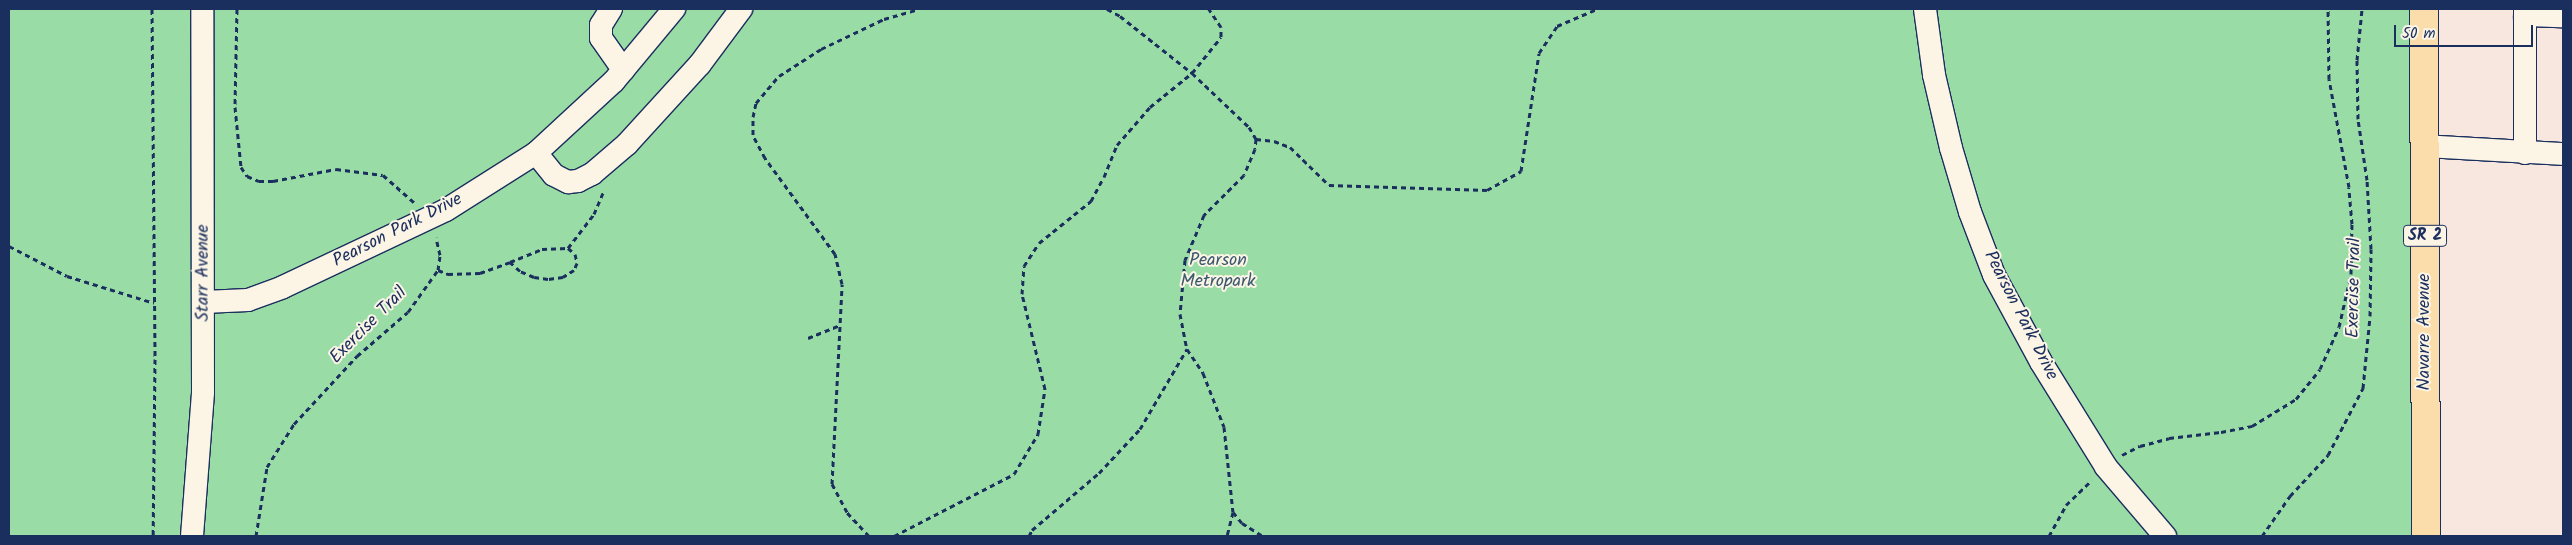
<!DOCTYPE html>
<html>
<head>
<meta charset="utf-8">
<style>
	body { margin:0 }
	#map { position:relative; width:2572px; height:545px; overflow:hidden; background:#f8e7de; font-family:Kalam,sans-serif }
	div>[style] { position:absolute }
	.green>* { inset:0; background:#9adca6; transform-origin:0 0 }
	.path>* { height:3px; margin-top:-1.5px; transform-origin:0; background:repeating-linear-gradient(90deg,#1b2f5e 0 5px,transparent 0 9px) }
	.roads { filter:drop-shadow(1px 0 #1b2f5e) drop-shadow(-1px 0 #1b2f5e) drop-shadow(0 1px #1b2f5e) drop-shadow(0 -1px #1b2f5e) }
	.minor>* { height:22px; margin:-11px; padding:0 11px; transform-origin:11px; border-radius:11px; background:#fcf5e5 }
	.highway>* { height:28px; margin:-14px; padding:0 14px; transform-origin:14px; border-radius:14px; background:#faddab }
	span { translate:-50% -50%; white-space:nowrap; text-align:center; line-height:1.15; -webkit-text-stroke:4px #fcf5e5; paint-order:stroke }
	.shield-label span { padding:1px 4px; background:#fcf5e5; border:1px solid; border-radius:4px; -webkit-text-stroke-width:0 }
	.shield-label { font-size:16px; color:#1b2f5e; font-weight:700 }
	.street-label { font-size:18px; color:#1b2f5e }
	.park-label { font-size:18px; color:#3b5a70 }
	.frame { position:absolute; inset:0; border:10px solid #1b2f5e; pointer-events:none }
	.scale { position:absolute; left:2394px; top:25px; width:139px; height:22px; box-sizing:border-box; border:2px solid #1b2f5e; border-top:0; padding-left:6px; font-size:15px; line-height:18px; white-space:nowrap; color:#1b2f5e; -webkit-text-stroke:4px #fcf5e5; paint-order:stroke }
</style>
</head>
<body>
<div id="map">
	<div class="green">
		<div style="left:9px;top:9px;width:2415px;height:527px"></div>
	</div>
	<div class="path">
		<div style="left:152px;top:9px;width:350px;rotate:89.5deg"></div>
		<div style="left:155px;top:359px;width:177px;rotate:90.6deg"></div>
		<div style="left:237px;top:9px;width:98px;rotate:91.2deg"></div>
		<div style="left:235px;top:107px;width:60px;rotate:84.3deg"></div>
		<div style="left:241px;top:167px;width:11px;rotate:56deg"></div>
		<div style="left:247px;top:176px;width:13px;rotate:23deg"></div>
		<div style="left:259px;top:181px;width:14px"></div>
		<div style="left:273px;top:181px;width:64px;rotate:-10.8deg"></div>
		<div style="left:336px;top:169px;width:47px;rotate:7.3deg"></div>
		<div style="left:383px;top:175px;width:44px;rotate:41.3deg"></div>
		<div style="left:1107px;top:9px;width:15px;rotate:28deg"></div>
		<div style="left:1120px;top:16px;width:92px;rotate:38.4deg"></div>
		<div style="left:1192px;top:73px;width:79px;rotate:43.5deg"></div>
		<div style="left:1249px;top:127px;width:14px;rotate:60deg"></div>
		<div style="left:1256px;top:139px;width:10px;rotate:96deg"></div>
		<div style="left:1255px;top:149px;width:28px;rotate:113deg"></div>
		<div style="left:1244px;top:175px;width:57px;rotate:135deg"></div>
		<div style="left:1204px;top:215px;width:49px;rotate:112.9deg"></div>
		<div style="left:1185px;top:260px;width:54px;rotate:95.3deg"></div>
		<div style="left:1180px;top:314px;width:36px;rotate:79deg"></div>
		<div style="left:1187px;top:349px;width:29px;rotate:56deg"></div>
		<div style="left:1203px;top:373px;width:58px;rotate:68.7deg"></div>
		<div style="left:1224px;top:427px;width:85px;rotate:84deg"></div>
		<div style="left:1233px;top:512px;width:25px;rotate:104deg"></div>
		<div style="left:1256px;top:139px;width:18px;rotate:6deg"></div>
		<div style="left:1274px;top:141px;width:17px;rotate:21deg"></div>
		<div style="left:1290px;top:147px;width:54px;rotate:44.3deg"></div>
		<div style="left:1329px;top:185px;width:158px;rotate:1.8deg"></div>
		<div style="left:1487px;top:190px;width:39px;rotate:-29deg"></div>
		<div style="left:1521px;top:171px;width:119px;rotate:-81.3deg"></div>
		<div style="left:1539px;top:53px;width:32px;rotate:-56deg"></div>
		<div style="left:1557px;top:26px;width:43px;rotate:-23deg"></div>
		<div style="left:9px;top:246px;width:65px;rotate:27.3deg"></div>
		<div style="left:67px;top:276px;width:91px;rotate:17.2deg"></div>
		<div style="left:568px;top:248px;width:43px;rotate:-52.6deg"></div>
		<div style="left:594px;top:214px;width:25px;rotate:-67deg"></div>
		<div style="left:438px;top:270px;width:11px;rotate:22deg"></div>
		<div style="left:448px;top:274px;width:32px;rotate:-2deg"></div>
		<div style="left:480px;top:273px;width:32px;rotate:-20deg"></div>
		<div style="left:510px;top:262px;width:35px;rotate:-22deg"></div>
		<div style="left:542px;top:249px;width:26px;rotate:-2deg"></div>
		<div style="left:568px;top:248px;width:9px;rotate:41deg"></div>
		<div style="left:575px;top:254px;width:9px;rotate:77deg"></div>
		<div style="left:577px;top:263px;width:8px;rotate:113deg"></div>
		<div style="left:574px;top:270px;width:13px;rotate:148deg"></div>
		<div style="left:563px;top:277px;width:15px;rotate:172deg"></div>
		<div style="left:548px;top:279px;width:14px;rotate:-172deg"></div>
		<div style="left:534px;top:277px;width:15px;rotate:-157deg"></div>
		<div style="left:520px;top:271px;width:13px;rotate:-138deg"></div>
		<div style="left:808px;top:338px;width:35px;rotate:-22deg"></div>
		<div style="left:2122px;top:455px;width:20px;rotate:-27deg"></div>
		<div style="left:2140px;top:446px;width:30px;rotate:-15deg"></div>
		<div style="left:2169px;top:438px;width:52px;rotate:-6.6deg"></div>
		<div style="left:2221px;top:432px;width:32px;rotate:-11deg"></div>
		<div style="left:2252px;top:426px;width:52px;rotate:-31.5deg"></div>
		<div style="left:2296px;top:399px;width:38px;rotate:-51deg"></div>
		<div style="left:2320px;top:369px;width:46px;rotate:-65.7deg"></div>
		<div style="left:2339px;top:327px;width:54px;rotate:-77.2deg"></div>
		<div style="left:2351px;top:274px;width:50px;rotate:-88.9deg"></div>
		<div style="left:2352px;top:224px;width:37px;rotate:-95deg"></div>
		<div style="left:2349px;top:187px;width:110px;rotate:-100.5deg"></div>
		<div style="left:2329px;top:79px;width:70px;rotate:-90.8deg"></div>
		<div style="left:1233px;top:512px;width:14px;rotate:51deg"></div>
		<div style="left:1242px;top:523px;width:25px;rotate:32deg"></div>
		<div style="left:256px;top:536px;width:70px;rotate:-80.9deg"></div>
		<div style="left:267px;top:467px;width:51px;rotate:-57.9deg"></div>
		<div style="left:294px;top:424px;width:93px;rotate:-47.2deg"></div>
		<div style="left:357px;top:356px;width:67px;rotate:-40.8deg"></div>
		<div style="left:408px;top:312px;width:52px;rotate:-54.5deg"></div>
		<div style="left:438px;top:270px;width:15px;rotate:-82deg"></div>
		<div style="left:440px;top:255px;width:18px;rotate:-103deg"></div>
		<div style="left:869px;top:536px;width:33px;rotate:-133deg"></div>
		<div style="left:847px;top:512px;width:32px;rotate:-118deg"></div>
		<div style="left:832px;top:484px;width:200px;rotate:-87.1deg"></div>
		<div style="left:842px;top:284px;width:31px;rotate:-103deg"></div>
		<div style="left:835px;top:254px;width:119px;rotate:-126.1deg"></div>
		<div style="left:765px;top:158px;width:26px;rotate:-118deg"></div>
		<div style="left:753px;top:135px;width:18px;rotate:-90deg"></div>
		<div style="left:753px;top:117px;width:14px;rotate:-78deg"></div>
		<div style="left:756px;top:103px;width:35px;rotate:-50deg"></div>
		<div style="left:779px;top:76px;width:50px;rotate:-32.7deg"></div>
		<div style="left:821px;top:49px;width:70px;rotate:-25.5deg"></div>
		<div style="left:884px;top:19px;width:36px;rotate:-16deg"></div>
		<div style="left:894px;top:536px;width:135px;rotate:-27.3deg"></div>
		<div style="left:1014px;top:474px;width:47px;rotate:-59deg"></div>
		<div style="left:1038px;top:434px;width:46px;rotate:-81.2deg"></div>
		<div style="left:1045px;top:389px;width:98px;rotate:-103.6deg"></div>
		<div style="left:1022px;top:294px;width:28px;rotate:-86deg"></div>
		<div style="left:1024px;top:266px;width:27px;rotate:-57deg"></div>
		<div style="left:1039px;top:243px;width:67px;rotate:-38.9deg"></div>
		<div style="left:1091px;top:201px;width:27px;rotate:-62deg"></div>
		<div style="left:1104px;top:177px;width:35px;rotate:-68deg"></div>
		<div style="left:1117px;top:145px;width:50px;rotate:-49deg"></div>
		<div style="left:1150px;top:107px;width:54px;rotate:-39deg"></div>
		<div style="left:1192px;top:73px;width:46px;rotate:-51.1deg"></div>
		<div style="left:1221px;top:37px;width:10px;rotate:-90deg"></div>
		<div style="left:1221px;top:27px;width:22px;rotate:-124deg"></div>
		<div style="left:1029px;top:536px;width:7px;rotate:-63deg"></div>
		<div style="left:1032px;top:530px;width:88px;rotate:-40.4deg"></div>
		<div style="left:1099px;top:473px;width:60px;rotate:-47deg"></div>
		<div style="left:1140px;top:429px;width:93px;rotate:-59.6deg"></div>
		<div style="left:2049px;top:536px;width:35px;rotate:-61deg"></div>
		<div style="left:2066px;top:505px;width:36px;rotate:-44deg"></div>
		<div style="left:2262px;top:536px;width:49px;rotate:-55deg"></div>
		<div style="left:2290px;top:496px;width:56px;rotate:-47.2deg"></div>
		<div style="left:2328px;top:455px;width:76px;rotate:-62.4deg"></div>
		<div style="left:2363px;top:388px;width:72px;rotate:-84.4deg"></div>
		<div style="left:2370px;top:316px;width:67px;rotate:-89.1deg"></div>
		<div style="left:2371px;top:249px;width:69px;rotate:-93.3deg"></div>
		<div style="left:2367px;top:180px;width:62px;rotate:-98.4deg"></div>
		<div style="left:2358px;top:119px;width:59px;rotate:-91deg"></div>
		<div style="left:2357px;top:60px;width:51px;rotate:-84.4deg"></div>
	</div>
	<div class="roads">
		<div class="minor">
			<div style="left:611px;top:9px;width:19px;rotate:122deg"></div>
			<div style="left:601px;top:25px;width:13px;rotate:90deg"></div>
			<div style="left:601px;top:38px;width:39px;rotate:55deg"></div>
			<div style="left:1925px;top:9px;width:67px;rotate:82.2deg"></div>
			<div style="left:1934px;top:75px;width:75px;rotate:76.9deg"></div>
			<div style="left:1951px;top:148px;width:67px;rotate:73.5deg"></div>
			<div style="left:1970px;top:212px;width:67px;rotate:69.1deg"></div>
			<div style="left:1994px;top:275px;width:99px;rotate:61.6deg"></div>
			<div style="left:2041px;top:362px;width:123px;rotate:58.2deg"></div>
			<div style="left:2106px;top:467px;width:91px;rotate:49.5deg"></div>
			<div style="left:2525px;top:15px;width:38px;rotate:2deg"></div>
			<div style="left:2424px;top:146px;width:139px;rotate:3.3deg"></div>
			<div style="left:536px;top:153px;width:28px;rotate:51deg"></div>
			<div style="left:554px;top:175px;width:16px;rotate:27deg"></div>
			<div style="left:568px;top:182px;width:10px;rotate:-6deg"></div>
			<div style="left:578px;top:181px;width:16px;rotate:-27deg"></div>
			<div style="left:592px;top:174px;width:46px;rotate:-40.6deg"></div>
			<div style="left:627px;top:144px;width:108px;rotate:-47.6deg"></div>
			<div style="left:700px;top:64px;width:69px;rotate:-53.3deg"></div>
			<div style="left:2525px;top:153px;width:144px;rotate:-90deg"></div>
			<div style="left:204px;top:302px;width:44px;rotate:-2.6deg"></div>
			<div style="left:248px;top:300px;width:37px;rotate:-20deg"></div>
			<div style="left:283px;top:287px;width:180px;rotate:-25.3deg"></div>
			<div style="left:446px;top:210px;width:107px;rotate:-32.3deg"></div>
			<div style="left:536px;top:153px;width:106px;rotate:-42.7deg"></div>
			<div style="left:614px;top:81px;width:94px;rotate:-50.2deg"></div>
			<div style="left:192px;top:536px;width:144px;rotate:-85.6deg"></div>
			<div style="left:203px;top:392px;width:383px;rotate:-90.1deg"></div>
		</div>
		<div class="highway">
			<div style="left:2424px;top:9px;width:527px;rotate:89.78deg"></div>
		</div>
	</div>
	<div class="shield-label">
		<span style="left:2425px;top:236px">SR 2</span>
	</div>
	<div class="street-label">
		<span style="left:398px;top:231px;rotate:-27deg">Pearson Park Drive</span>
		<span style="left:204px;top:273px;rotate:-90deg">Starr Avenue</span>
		<span style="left:2355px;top:288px;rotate:-89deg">Exercise Trail</span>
		<span style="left:2020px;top:316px;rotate:63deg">Pearson Park Drive</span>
		<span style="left:369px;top:326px;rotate:-45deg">Exercise Trail</span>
		<span style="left:2425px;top:332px;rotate:-90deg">Navarre Avenue</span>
	</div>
	<div class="park-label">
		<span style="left:1218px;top:272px">Pearson<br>Metropark</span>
	</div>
	<div class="frame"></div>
	<div class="scale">50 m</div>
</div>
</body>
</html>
